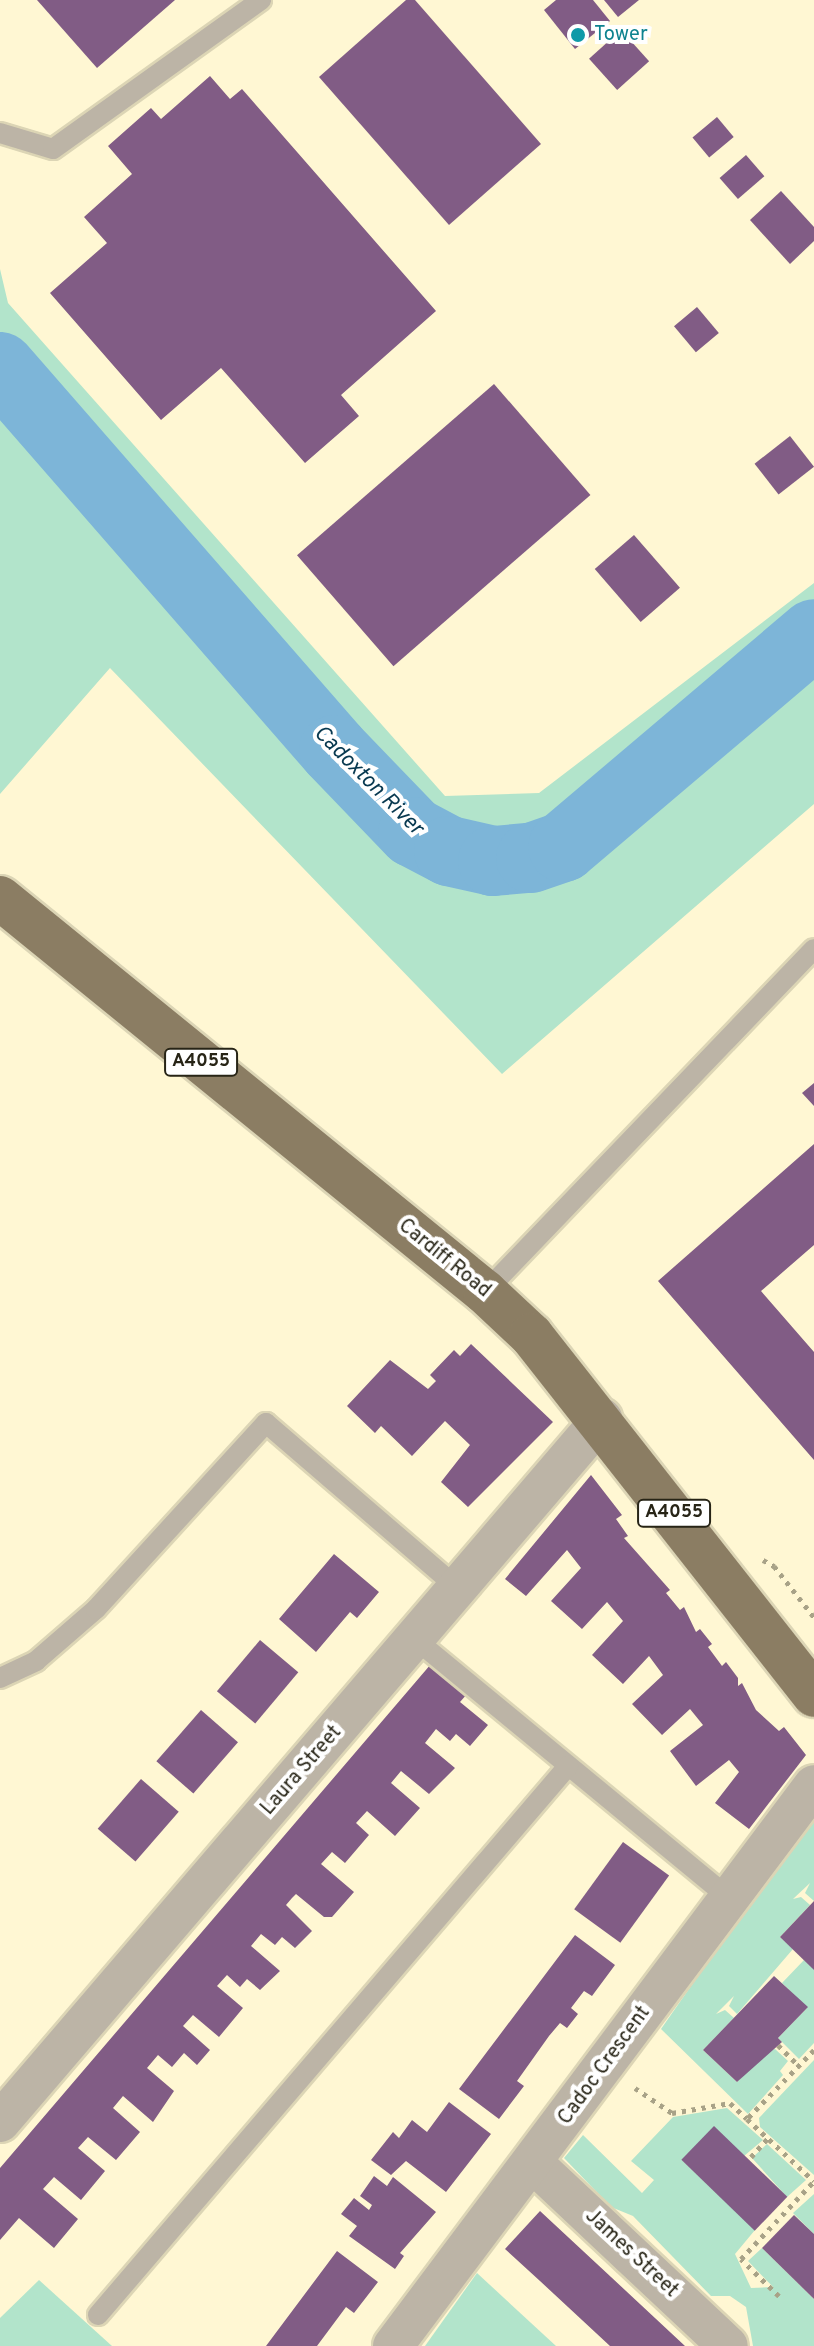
<!DOCTYPE html>
<html>
<head>
<meta charset="utf-8">
<style>
	body { margin:0 }
	#map { position:relative; width:814px; height:2346px; overflow:hidden; background:#fff7d3; font-family:Overpass,sans-serif }
	div>[style] { position:absolute }
	.green>* { inset:0; background:#b2e4cb }
	.river>* { height:70px; margin:-35px; padding:0 35px; transform-origin:35px; border-radius:35px; background:#7db5d8 }
	.building>* { inset:0; background:#815c85; transform-origin:0 0 }
	.path>* { height:5px; margin-top:-2.5px; transform-origin:0; background:repeating-linear-gradient(90deg,#a8a287 0 4px,transparent 0 10px) }
	.roads { filter:drop-shadow(2px 0 #dcd5b5) drop-shadow(-2px 0 #dcd5b5) drop-shadow(0 2px #dcd5b5) drop-shadow(0 -2px #dcd5b5) }
	.lane>* { height:20px; margin:-10px; padding:0 10px; transform-origin:10px; border-radius:10px; background:#bcb4a6 }
	.street>* { height:40px; margin:-20px; padding:0 20px; transform-origin:20px; border-radius:20px; background:#bcb4a6 }
	.primary>* { height:44px; margin:-22px; padding:0 22px; transform-origin:22px; border-radius:22px; background:#8b7d63 }
	.dots>* { width:22px; height:22px; translate:-50% -50%; box-sizing:border-box; border:4px solid #fff; border-radius:50% }
	span { translate:-50% -50%; white-space:nowrap; text-align:center; line-height:1.15; -webkit-text-stroke:8px #fff; paint-order:stroke }
	.shield-label span { padding:2px 6px; background:#fff; border:2px solid; border-radius:6px; -webkit-text-stroke-width:0 }
	.shield-label { font-size:18px; color:#272416; font-weight:700 }
	.culture-label { font-size:20px; color:#0d838f }
	.left { translate:0 -50%; text-align:left }
	.street-label { font-size:20px; color:#272416 }
	.water-label { font-size:22px; color:#083950; font-style:italic }
</style>
</head>
<body>
<div id="map">
	<div class="green">
		<div style="clip-path:polygon(0 269px,8px 303px,445px 796px,539px 793px,814px 583px,814px 804px,502px 1074px,110px 668px,0 794px)"></div>
		<div style="clip-path:polygon(814px 1810px,814px 1901px,805px 1893px,810px 1883px,793px 1899px,801px 1897px,810px 1905px,780px 1937px,793px 1949px,737px 2014px,729px 2006px,734px 1996px,716px 2014px,725px 2010px,734px 2018px,703px 2050px,737px 2082px,766px 2051px,775px 2049px,788px 2061px,780px 2071px,783px 2075px,748px 2114px,661px 2029px)"></div>
		<div style="clip-path:polygon(804px 1960px,814px 1969px,814px 2043px,799px 2059px,778px 2038px,807px 2008px,782px 1983px)"></div>
		<div style="clip-path:polygon(814px 2060px,814px 2175px,760px 2127px,759px 2118px)"></div>
		<div style="clip-path:polygon(727px 2108px,763px 2140px,744px 2156px,682px 2160px,755px 2230px,735px 2254px,751px 2288px,773px 2287px,748px 2261px,762px 2248px,814px 2299px,814px 2346px,753px 2346px,746px 2307px,730px 2296px,711px 2296px,633px 2216px,611px 2207px,564px 2158px,583px 2135px,642px 2193px,654px 2180px,631px 2161px,673px 2117px)"></div>
		<div style="clip-path:polygon(767px 2144px,806px 2180px,787px 2197px,752px 2158px)"></div>
		<div style="clip-path:polygon(814px 2194px,814px 2234px,793px 2213px)"></div>
		<div style="clip-path:polygon(477px 2273px,556px 2346px,425px 2346px)"></div>
		<div style="clip-path:polygon(39px 2280px,112px 2346px,0 2346px,0 2318px)"></div>
	</div>
	<div class="river">
		<div style="left:0;top:367px;width:508px;rotate:48.91deg"></div>
		<div style="left:334px;top:750px;width:114px;rotate:46.1deg"></div>
		<div style="left:413px;top:832px;width:41px;rotate:27.8deg"></div>
		<div style="left:449px;top:851px;width:45px;rotate:12.8deg"></div>
		<div style="left:493px;top:861px;width:38px;rotate:-5deg"></div>
		<div style="left:531px;top:858px;width:34px;rotate:-19deg"></div>
		<div style="left:563px;top:847px;width:329px;rotate:-40.3deg"></div>
	</div>
	<div class="building">
		<div style="clip-path:polygon(37px 0,175px 0,97px 68px)"></div>
		<div style="clip-path:polygon(406px 0,415px 0,541px 144px,449px 225px,319px 77px)"></div>
		<div style="clip-path:polygon(556px 0,593px 0,610px 21px,575px 49px,544px 10px)"></div>
		<div style="clip-path:polygon(604px 0,639px 0,618px 17px)"></div>
		<div style="left:621px;top:30px;width:42px;height:43px;rotate:48deg"></div>
		<div style="clip-path:polygon(210px 76px,230px 99px,242px 89px,436px 311px,341px 395px,359px 416px,305px 463px,221px 368px,161px 420px,50px 293px,107px 243px,84px 217px,132px 174px,108px 146px,151px 108px,161px 119px)"></div>
		<div style="left:717px;top:117px;width:26px;height:32px;rotate:50deg"></div>
		<div style="left:746px;top:155px;width:28px;height:35px;rotate:49deg"></div>
		<div style="clip-path:polygon(781px 191px,814px 227px,814px 241px,790px 264px,750px 220px)"></div>
		<div style="left:697px;top:307px;width:34px;height:30px;rotate:50deg"></div>
		<div style="left:494px;top:384px;width:147px;height:261px;rotate:49deg"></div>
		<div style="left:790px;top:436px;width:39px;height:45px;rotate:52deg"></div>
		<div style="left:634px;top:535px;width:70px;height:52px;rotate:49deg"></div>
		<div style="clip-path:polygon(814px 1083px,814px 1106px,802px 1093px)"></div>
		<div style="clip-path:polygon(814px 1144px,814px 1245px,761px 1291px,814px 1352px,814px 1460px,658px 1281px)"></div>
		<div style="clip-path:polygon(471px 1344px,553px 1422px,468px 1507px,441px 1482px,470px 1445px,445px 1421px,412px 1456px,381px 1426px,375px 1433px,347px 1406px,390px 1360px,428px 1389px,436px 1381px,430px 1375px,454px 1350px,460px 1356px)"></div>
		<div style="clip-path:polygon(591px 1475px,622px 1515px,616px 1519px,628px 1536px,624px 1538px,670px 1590px,666px 1593px,680px 1610px,684px 1607px,696px 1632px,700px 1629px,712px 1644px,708px 1647px,722px 1666px,726px 1662px,738px 1678px,738px 1686px,742px 1683px,756px 1710px,779px 1731px,784px 1727px,806px 1755px,749px 1829px,715px 1803px,739px 1772px,729px 1760px,696px 1786px,670px 1751px,703px 1725px,690px 1709px,662px 1735px,632px 1704px,663px 1675px,649px 1656px,623px 1684px,592px 1655px,623px 1621px,607px 1602px,582px 1629px,551px 1601px,581px 1568px,567px 1550px,526px 1596px,505px 1579px)"></div>
		<div style="clip-path:polygon(334px 1554px,379px 1592px,357px 1618px,350px 1612px,316px 1652px,279px 1619px)"></div>
		<div style="left:260px;top:1640px;width:50px;height:67px;rotate:40deg"></div>
		<div style="clip-path:polygon(431px 1664px,467px 1694px,460px 1702px,488px 1725px,470px 1746px,456px 1734px,450px 1741px,436px 1729px,425px 1743px,455px 1768px,429px 1794px,401px 1771px,391px 1783px,420px 1808px,395px 1836px,367px 1811px,356px 1823px,369px 1835px,345px 1863px,332px 1852px,321px 1864px,354px 1892px,332px 1917px,324px 1917px,296px 1894px,292px 1898px,286px 1905px,312px 1931px,295px 1948px,282px 1937px,275px 1945px,261px 1934px,251px 1946px,280px 1971px,260px 1990px,247px 1979px,240px 1987px,227px 1975px,217px 1986px,243px 2008px,219px 2037px,193px 2015px,183px 2026px,210px 2050px,197px 2065px,184px 2053px,172px 2067px,158px 2055px,147px 2068px,174px 2091px,153px 2122px,123px 2096px,113px 2108px,140px 2132px,116px 2160px,88px 2137px,78px 2148px,105px 2171px,81px 2200px,54px 2177px,43px 2189px,78px 2219px,54px 2248px,19px 2218px,0 2240px,0 2168px)"></div>
		<div style="left:201px;top:1710px;width:49px;height:68px;rotate:41deg"></div>
		<div style="left:141px;top:1779px;width:50px;height:66px;rotate:41deg"></div>
		<div style="left:623px;top:1842px;width:57px;height:83px;rotate:36deg"></div>
		<div style="clip-path:polygon(814px 1901px,814px 1970px,780px 1937px)"></div>
		<div style="clip-path:polygon(575px 1935px,615px 1965px,592px 1996px,584px 1991px,571px 2008px,578px 2014px,567px 2028px,560px 2023px,549px 2036px,517px 2081px,524px 2086px,499px 2119px,459px 2089px)"></div>
		<div style="clip-path:polygon(774px 1976px,808px 2007px,778px 2038px,782px 2042px,737px 2082px,703px 2050px)"></div>
		<div style="clip-path:polygon(449px 2102px,491px 2134px,446px 2192px,406px 2161px,391px 2175px,371px 2160px,393px 2132px,399px 2138px,412px 2120px,427px 2132px)"></div>
		<div style="left:714px;top:2126px;width:102px;height:47px;rotate:44deg"></div>
		<div style="clip-path:polygon(374px 2176px,387px 2186px,393px 2177px,436px 2212px,400px 2253px,404px 2256px,395px 2269px,349px 2236px,357px 2226px,341px 2214px,354px 2198px,369px 2210px,372px 2205px,360px 2196px)"></div>
		<div style="clip-path:polygon(540px 2211px,611px 2277px,685px 2346px,610px 2346px,540px 2281px,505px 2249px)"></div>
		<div style="clip-path:polygon(794px 2215px,814px 2234px,814px 2299px,762px 2248px)"></div>
		<div style="clip-path:polygon(337px 2251px,378px 2282px,354px 2313px,346px 2307px,317px 2346px,266px 2346px)"></div>
	</div>
	<div class="path">
		<div style="left:763px;top:1560px;width:13px;rotate:29deg"></div>
		<div style="left:774px;top:1566px;width:65px;rotate:51.9deg"></div>
		<div style="left:778px;top:2045px;width:30px;rotate:45deg"></div>
		<div style="left:814px;top:2050px;width:96px;rotate:134.2deg"></div>
		<div style="left:747px;top:2119px;width:91px;rotate:42.8deg"></div>
		<div style="left:635px;top:2088px;width:45px;rotate:34deg"></div>
		<div style="left:672px;top:2113px;width:59px;rotate:-9.8deg"></div>
		<div style="left:730px;top:2103px;width:23px;rotate:43deg"></div>
		<div style="left:751px;top:2157px;width:25px;rotate:-48deg"></div>
		<div style="left:779px;top:2296px;width:53px;rotate:-135.8deg"></div>
		<div style="left:741px;top:2259px;width:107px;rotate:-46.9deg"></div>
	</div>
	<div class="roads">
		<div class="lane">
			<div style="left:0;top:133px;width:55px;rotate:16.8deg"></div>
			<div style="left:53px;top:149px;width:256px;rotate:-35.6deg"></div>
			<div style="left:485px;top:1292px;width:475px;rotate:-46.2deg"></div>
			<div style="left:415px;top:1639px;width:407px;rotate:39.5deg"></div>
			<div style="left:0;top:1678px;width:40px;rotate:-25deg"></div>
			<div style="left:36px;top:1661px;width:79px;rotate:-40.9deg"></div>
			<div style="left:96px;top:1609px;width:252px;rotate:-47.6deg"></div>
			<div style="left:266px;top:1423px;width:253px;rotate:40.7deg"></div>
			<div style="left:98px;top:2315px;width:723px;rotate:-49.43deg"></div>
		</div>
		<div class="street">
			<div style="left:0;top:2122px;width:926px;rotate:-49.43deg"></div>
			<div style="left:533px;top:2163px;width:267px;rotate:43.2deg"></div>
			<div style="left:393px;top:2346px;width:701px;rotate:-53.11deg"></div>
		</div>
		<div class="primary">
			<div style="left:0;top:898px;width:625px;rotate:39.09deg"></div>
			<div style="left:485px;top:1292px;width:63px;rotate:43.1deg"></div>
			<div style="left:531px;top:1335px;width:458px;rotate:51.8deg"></div>
		</div>
	</div>
	<div class="dots">
		<div style="left:578px;top:35px;background:#0f9aa8"></div>
	</div>
	<div class="shield-label">
		<span style="left:201px;top:1062px">A4055</span>
		<span style="left:674px;top:1513px">A4055</span>
	</div>
	<div class="culture-label">
		<span class="left" style="left:594px;top:35px">Tower</span>
	</div>
	<div class="street-label">
		<span style="left:444px;top:1259px;rotate:39deg">Cardiff Road</span>
		<span style="left:302px;top:1771px;rotate:-49deg">Laura Street</span>
		<span style="left:605px;top:2066px;rotate:-54deg">Cadoc Crescent</span>
		<span style="left:631px;top:2254px;rotate:43deg">James Street</span>
	</div>
	<div class="water-label">
		<span style="left:368px;top:781px;rotate:45deg">Cadoxton River</span>
	</div>
</div>
</body>
</html>
